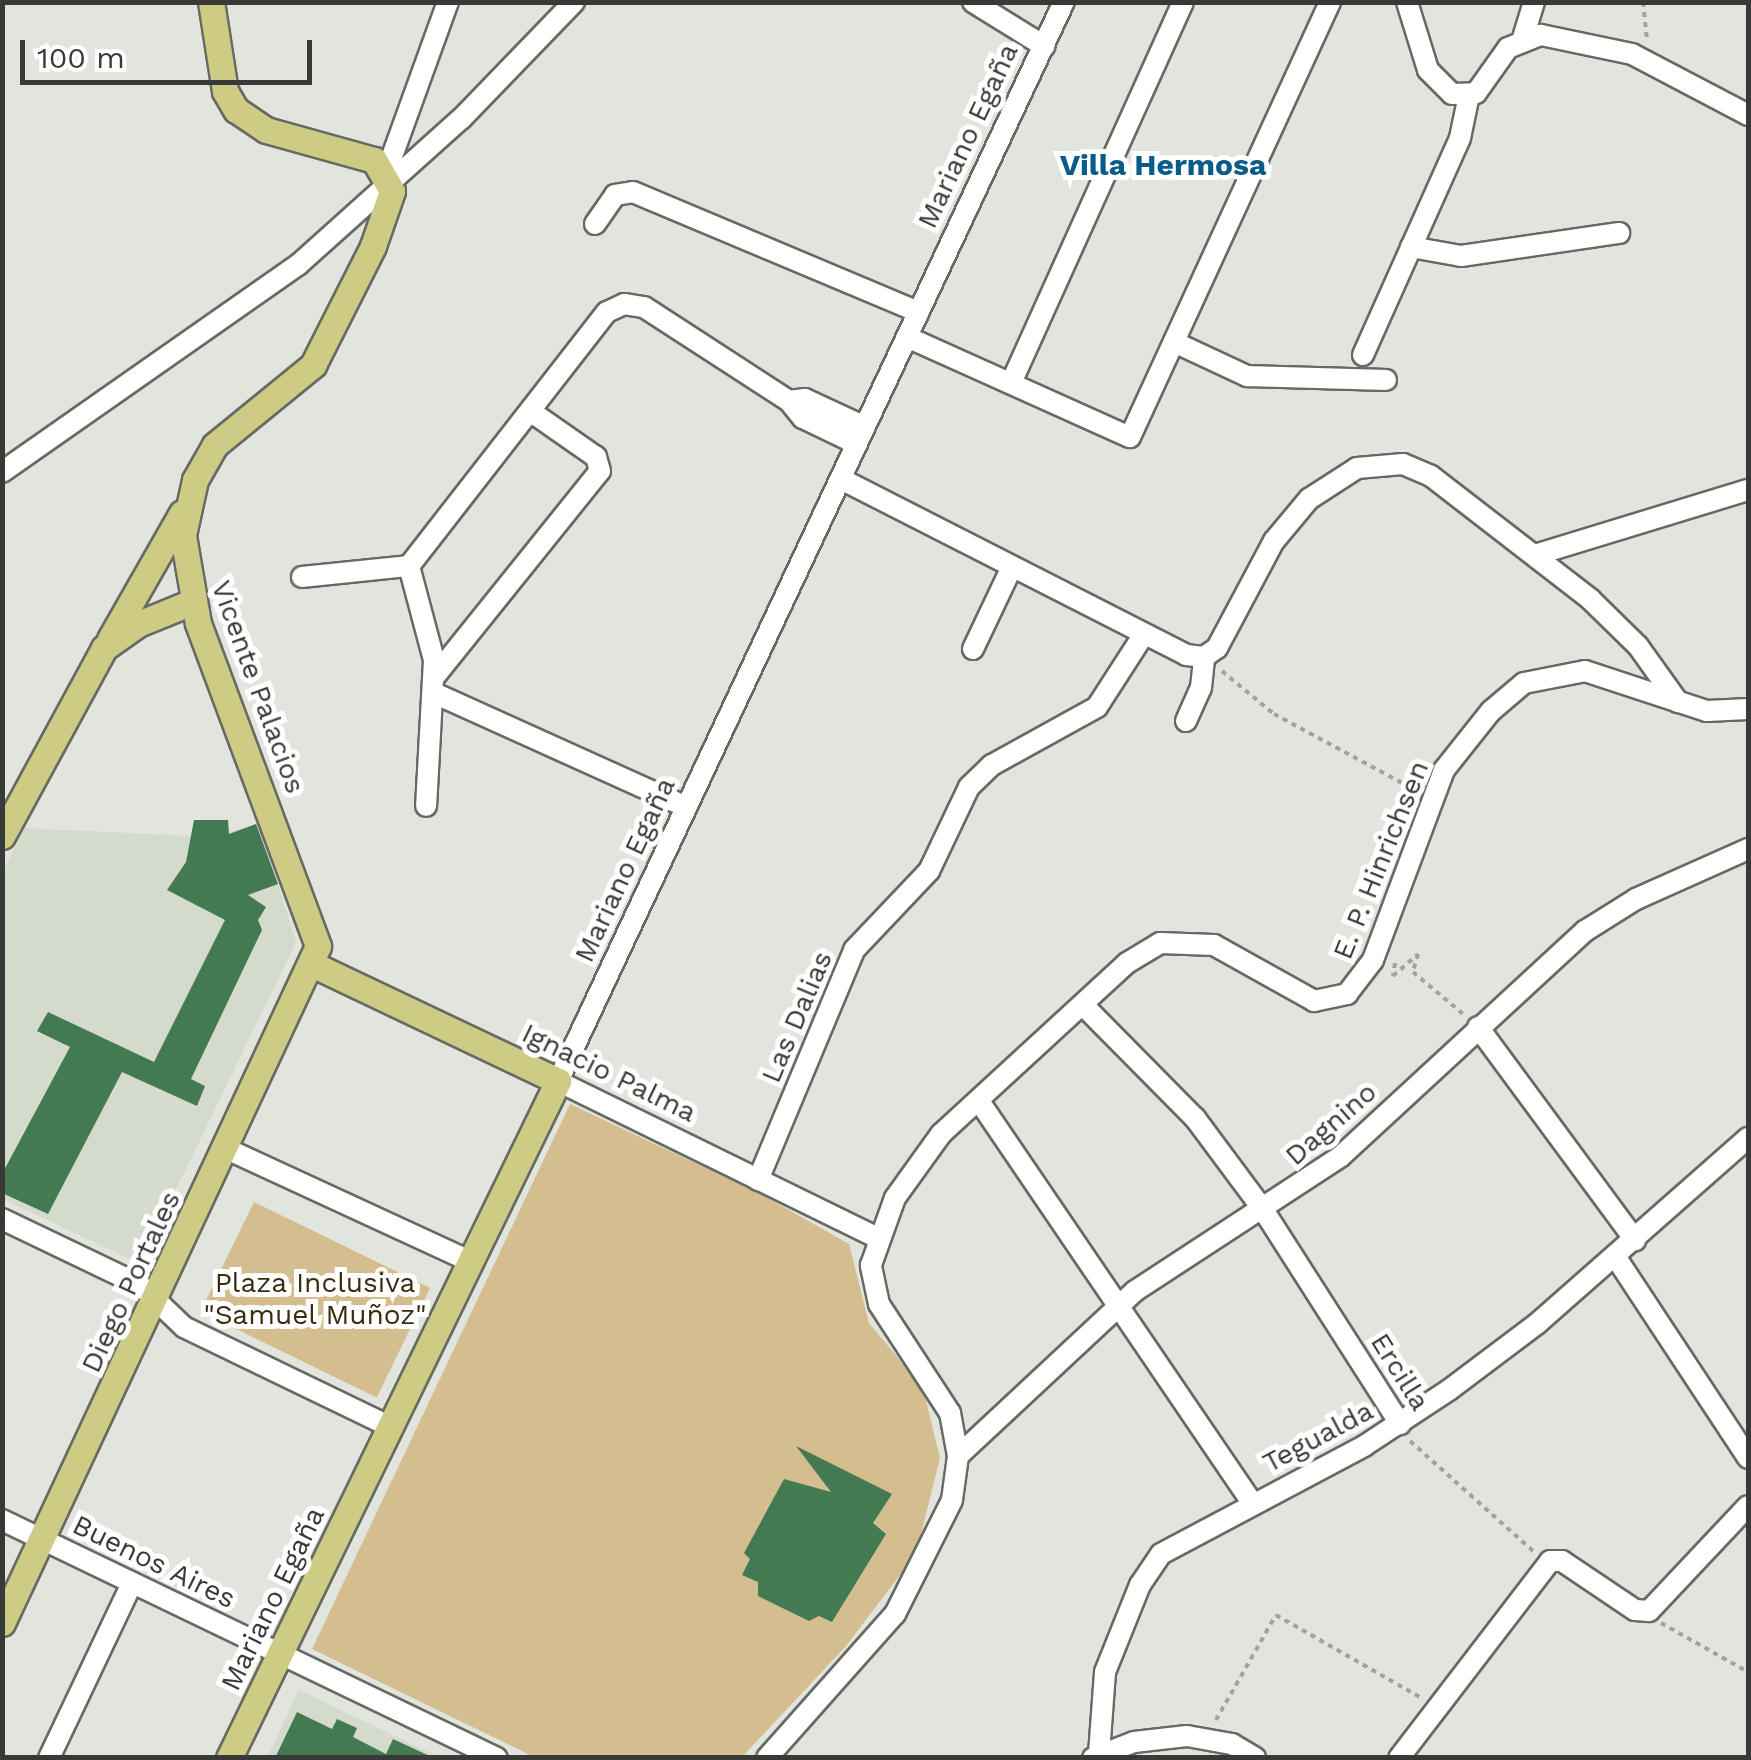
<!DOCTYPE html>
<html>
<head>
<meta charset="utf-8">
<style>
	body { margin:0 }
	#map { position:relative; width:1751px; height:1760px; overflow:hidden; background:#e1e5dd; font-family:"Work Sans",sans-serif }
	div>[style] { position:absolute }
	.built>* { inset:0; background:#d4dbcd }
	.green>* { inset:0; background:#d4be8f; transform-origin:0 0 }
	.building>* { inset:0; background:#437a52 }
	.path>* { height:4px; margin-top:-2px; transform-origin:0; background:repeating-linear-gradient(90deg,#a1a49e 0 5px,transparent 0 10px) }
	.roads { filter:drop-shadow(2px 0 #666a63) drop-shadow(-2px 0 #666a63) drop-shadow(0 2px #666a63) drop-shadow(0 -2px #666a63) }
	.minor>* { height:20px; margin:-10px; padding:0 10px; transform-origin:10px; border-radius:10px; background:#fff }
	.major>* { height:25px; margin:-12.5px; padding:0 12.5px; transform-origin:12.5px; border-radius:12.5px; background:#cecb85 }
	span { translate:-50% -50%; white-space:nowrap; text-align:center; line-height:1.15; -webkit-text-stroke:10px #fff; paint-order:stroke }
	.street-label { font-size:28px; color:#393a37 }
	.park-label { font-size:28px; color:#392d10 }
	.neighbourhood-label { font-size:30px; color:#085c87; font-weight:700 }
	.frame { position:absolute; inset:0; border:5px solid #393a37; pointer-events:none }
	.scale { position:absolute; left:20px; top:40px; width:292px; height:45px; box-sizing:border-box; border:5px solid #393a37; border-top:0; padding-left:12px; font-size:30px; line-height:35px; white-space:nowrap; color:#393a37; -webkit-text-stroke:8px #fff; paint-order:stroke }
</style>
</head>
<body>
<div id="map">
	<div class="built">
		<div style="clip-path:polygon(259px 823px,296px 942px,140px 1264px,3px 1199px,2px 873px,25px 828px,212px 837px)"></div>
		<div style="clip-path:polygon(299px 1690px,439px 1757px,267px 1758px)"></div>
	</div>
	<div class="green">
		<div style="clip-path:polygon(570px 1104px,759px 1193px,849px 1244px,869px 1323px,923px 1388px,940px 1458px,916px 1554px,846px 1646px,742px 1757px,534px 1757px,312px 1649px)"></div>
		<div style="left:254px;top:1202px;width:196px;height:122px;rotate:26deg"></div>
	</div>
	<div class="building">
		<div style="clip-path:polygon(194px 820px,228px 820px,229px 834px,256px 824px,278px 884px,248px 895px,266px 907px,258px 920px,262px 930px,191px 1079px,205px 1086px,197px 1106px,122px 1072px,48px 1214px,2px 1193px,2px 1174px,70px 1047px,37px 1031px,48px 1012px,154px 1062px,225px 920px,167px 890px,186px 862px)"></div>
		<div style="clip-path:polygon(796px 1446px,892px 1494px,873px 1523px,886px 1534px,832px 1622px,819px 1616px,809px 1621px,758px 1596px,758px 1582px,742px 1575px,750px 1559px,744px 1553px,784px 1479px,831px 1492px)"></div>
		<div style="clip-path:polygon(297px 1712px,332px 1729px,337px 1719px,357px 1728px,353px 1737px,386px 1754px,393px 1739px,434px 1758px,275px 1758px)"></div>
	</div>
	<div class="path">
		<div style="left:1643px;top:2px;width:37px;rotate:84deg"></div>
		<div style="left:1222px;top:671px;width:67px;rotate:39.6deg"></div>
		<div style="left:1274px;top:714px;width:162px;rotate:28.3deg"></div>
		<div style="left:1395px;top:963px;width:13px;rotate:99deg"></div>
		<div style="left:1393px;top:976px;width:33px;rotate:-41deg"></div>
		<div style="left:1418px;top:954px;width:19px;rotate:106deg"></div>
		<div style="left:1413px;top:972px;width:65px;rotate:40deg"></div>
		<div style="left:1410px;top:1441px;width:165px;rotate:41.8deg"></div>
		<div style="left:1661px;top:1623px;width:100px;rotate:29.4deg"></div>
		<div style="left:1216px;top:1720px;width:121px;rotate:-60.3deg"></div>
		<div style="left:1276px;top:1615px;width:169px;rotate:29.7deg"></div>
	</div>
	<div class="roads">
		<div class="minor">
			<div style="left:973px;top:2px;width:84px;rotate:31.8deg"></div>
			<div style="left:1407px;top:2px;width:71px;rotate:72.8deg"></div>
			<div style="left:1428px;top:70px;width:34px;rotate:45deg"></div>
			<div style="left:1452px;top:94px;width:24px;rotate:-2deg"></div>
			<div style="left:1476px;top:93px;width:55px;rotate:-54.6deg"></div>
			<div style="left:1508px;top:48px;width:35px;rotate:-22deg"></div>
			<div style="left:1541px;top:35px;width:93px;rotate:11.8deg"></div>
			<div style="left:1632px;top:54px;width:131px;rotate:27.7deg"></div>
			<div style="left:1523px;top:38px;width:38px;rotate:-73deg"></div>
			<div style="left:386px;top:173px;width:182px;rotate:-70.1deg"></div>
			<div style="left:595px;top:224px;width:35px;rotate:-55deg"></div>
			<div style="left:615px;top:195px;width:18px;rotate:-9deg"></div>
			<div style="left:633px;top:192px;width:310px;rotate:22.8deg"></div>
			<div style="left:1411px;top:247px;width:51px;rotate:10.2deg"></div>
			<div style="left:1461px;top:256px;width:160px;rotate:-8.3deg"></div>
			<div style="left:907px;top:337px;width:244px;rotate:24.2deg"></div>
			<div style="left:1130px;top:437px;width:479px;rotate:-65.3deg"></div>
			<div style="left:1174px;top:342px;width:81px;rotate:25deg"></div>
			<div style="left:1247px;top:376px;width:139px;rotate:1.6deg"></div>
			<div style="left:1363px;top:355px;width:238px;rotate:-65.9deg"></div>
			<div style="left:1460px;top:138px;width:44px;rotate:-78.2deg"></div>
			<div style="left:1011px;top:383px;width:418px;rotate:-65.7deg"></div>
			<div style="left:789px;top:401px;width:16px;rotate:-7deg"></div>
			<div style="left:805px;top:399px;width:66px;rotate:25deg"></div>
			<div style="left:2px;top:472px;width:361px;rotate:-35deg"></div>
			<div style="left:298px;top:265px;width:219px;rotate:-41.9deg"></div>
			<div style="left:461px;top:119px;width:163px;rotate:-46deg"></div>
			<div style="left:841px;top:479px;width:387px;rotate:27deg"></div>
			<div style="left:1186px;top:655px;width:18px;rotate:6deg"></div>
			<div style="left:1535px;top:555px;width:223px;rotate:-17deg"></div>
			<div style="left:409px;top:566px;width:97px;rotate:75.1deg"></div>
			<div style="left:434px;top:660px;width:146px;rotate:93.1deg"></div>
			<div style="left:302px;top:577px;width:108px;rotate:-5.9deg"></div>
			<div style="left:409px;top:566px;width:322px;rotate:-52.1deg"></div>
			<div style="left:607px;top:312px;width:19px;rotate:-25deg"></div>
			<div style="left:624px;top:304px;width:20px;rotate:9deg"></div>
			<div style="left:644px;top:307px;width:173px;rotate:33deg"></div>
			<div style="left:789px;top:401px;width:22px;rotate:51deg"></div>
			<div style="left:803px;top:418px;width:60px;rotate:25.7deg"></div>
			<div style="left:973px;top:649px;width:91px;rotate:-64.6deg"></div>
			<div style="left:1204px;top:657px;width:16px;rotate:-35deg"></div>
			<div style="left:1217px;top:648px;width:121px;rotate:-62deg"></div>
			<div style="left:1274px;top:541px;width:55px;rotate:-50.2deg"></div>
			<div style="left:1309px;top:499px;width:57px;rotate:-32.9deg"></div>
			<div style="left:1357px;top:468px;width:46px;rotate:-5deg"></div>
			<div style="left:1403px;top:464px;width:30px;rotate:23deg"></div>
			<div style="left:1431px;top:476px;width:201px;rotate:37.7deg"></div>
			<div style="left:1590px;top:599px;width:67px;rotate:44.4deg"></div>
			<div style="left:1638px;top:646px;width:69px;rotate:54.5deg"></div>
			<div style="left:435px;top:676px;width:263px;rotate:-51.2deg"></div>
			<div style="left:600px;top:471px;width:15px;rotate:-106deg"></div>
			<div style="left:596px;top:457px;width:80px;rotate:-145.1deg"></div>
			<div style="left:434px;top:693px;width:277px;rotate:24.3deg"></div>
			<div style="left:1186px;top:721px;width:36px;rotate:-66deg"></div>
			<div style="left:1201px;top:688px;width:31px;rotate:-84deg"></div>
			<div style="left:1084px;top:1006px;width:158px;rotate:45.3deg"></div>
			<div style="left:1195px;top:1118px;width:116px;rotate:53.4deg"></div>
			<div style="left:1264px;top:1211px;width:253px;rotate:57.4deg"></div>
			<div style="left:1478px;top:1027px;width:265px;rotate:53.6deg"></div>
			<div style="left:979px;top:1101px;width:486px;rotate:55.8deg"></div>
			<div style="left:227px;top:1149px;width:270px;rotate:24.8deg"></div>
			<div style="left:758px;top:1180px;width:249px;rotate:-67.3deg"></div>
			<div style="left:854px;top:950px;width:109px;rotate:-46.5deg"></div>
			<div style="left:929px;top:871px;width:93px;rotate:-64.5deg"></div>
			<div style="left:969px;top:787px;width:32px;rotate:-44deg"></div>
			<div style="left:992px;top:765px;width:120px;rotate:-28.9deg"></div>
			<div style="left:1097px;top:707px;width:87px;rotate:-57.2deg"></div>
			<div style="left:2px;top:1219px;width:153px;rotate:25.6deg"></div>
			<div style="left:140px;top:1285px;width:61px;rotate:43.7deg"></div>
			<div style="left:184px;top:1327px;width:230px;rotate:25.8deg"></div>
			<div style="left:876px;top:1237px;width:354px;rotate:-153.9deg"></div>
			<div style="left:558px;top:1081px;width:1192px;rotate:-64.88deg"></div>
			<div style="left:1615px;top:1256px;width:242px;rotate:56.6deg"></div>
			<div style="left:958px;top:1456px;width:242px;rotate:-43deg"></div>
			<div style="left:1135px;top:1291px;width:246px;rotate:-33.2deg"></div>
			<div style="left:1341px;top:1156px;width:332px;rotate:-42.7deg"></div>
			<div style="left:1585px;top:931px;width:60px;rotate:-32.1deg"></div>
			<div style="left:1636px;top:899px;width:123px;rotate:-24.1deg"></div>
			<div style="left:2px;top:1520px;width:549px;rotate:25.68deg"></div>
			<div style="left:1099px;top:1754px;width:82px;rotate:-85.8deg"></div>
			<div style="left:1105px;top:1672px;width:94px;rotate:-68.1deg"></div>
			<div style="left:1140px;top:1585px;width:37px;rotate:-56deg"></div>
			<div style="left:1161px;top:1554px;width:230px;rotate:-28deg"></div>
			<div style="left:1364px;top:1446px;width:102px;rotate:-33.4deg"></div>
			<div style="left:1449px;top:1390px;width:111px;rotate:-37deg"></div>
			<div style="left:1538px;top:1323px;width:280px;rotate:-41.4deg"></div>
			<div style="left:49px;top:1758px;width:194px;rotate:-64.6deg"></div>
			<div style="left:767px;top:1758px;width:193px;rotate:-48.4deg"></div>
			<div style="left:895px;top:1614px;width:127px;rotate:-63.4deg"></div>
			<div style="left:952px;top:1500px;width:44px;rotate:-82.2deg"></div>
			<div style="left:958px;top:1456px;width:44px;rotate:-100.5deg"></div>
			<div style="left:950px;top:1413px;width:130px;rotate:-123.1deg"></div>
			<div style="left:879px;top:1304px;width:40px;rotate:-102deg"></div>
			<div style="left:871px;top:1265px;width:71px;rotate:-70.3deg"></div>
			<div style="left:895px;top:1198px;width:79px;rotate:-54.3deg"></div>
			<div style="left:941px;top:1134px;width:253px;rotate:-42.6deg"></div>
			<div style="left:1127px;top:963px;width:39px;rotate:-31deg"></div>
			<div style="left:1160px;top:943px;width:54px;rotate:2.1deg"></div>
			<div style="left:1214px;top:945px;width:115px;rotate:29.2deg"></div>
			<div style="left:1314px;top:1001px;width:34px;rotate:-12deg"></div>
			<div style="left:1347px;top:994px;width:43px;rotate:-52.6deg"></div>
			<div style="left:1373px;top:960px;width:203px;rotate:-69.5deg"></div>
			<div style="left:1444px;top:770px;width:75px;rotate:-51.5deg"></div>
			<div style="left:1491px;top:711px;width:43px;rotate:-40.3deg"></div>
			<div style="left:1524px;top:683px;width:62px;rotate:-11.1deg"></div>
			<div style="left:1585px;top:671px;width:128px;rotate:18.2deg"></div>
			<div style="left:1707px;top:711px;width:41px;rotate:-2.8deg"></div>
			<div style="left:1093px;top:1758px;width:44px;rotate:-21.3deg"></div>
			<div style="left:1134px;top:1742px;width:53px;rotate:-6.5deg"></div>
			<div style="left:1187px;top:1736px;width:46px;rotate:10.1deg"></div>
			<div style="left:1232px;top:1744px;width:27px;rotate:31deg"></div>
			<div style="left:1399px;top:1758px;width:248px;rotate:-52.5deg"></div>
			<div style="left:1550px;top:1561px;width:12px"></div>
			<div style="left:1562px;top:1561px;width:88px;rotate:33.9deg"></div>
			<div style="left:1635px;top:1610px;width:14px;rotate:4deg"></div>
			<div style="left:1649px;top:1611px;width:144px;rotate:-46.7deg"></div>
		</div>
		<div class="major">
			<div style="left:110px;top:639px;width:145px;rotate:-60.3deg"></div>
			<div style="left:2px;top:836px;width:214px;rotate:-61.5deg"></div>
			<div style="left:104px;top:648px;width:42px;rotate:-35.2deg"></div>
			<div style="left:138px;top:624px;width:58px;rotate:-22.2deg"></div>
			<div style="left:2px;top:1623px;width:747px;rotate:-64.98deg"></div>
			<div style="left:318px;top:946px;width:345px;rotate:-110.4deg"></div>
			<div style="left:198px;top:623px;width:89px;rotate:-99.7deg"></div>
			<div style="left:183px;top:535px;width:56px;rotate:-77.7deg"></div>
			<div style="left:195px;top:480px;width:40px;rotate:-60.3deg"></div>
			<div style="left:215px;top:445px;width:127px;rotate:-39.2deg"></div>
			<div style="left:313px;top:365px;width:133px;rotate:-63.2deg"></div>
			<div style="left:373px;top:246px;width:58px;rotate:-70.9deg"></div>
			<div style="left:392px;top:191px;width:36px;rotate:-120deg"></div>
			<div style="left:374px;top:160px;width:112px;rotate:-164.5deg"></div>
			<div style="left:266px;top:130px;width:36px;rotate:-146deg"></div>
			<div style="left:236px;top:110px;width:22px;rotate:-120deg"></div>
			<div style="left:225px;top:91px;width:90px;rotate:-98.9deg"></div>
			<div style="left:229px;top:1758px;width:753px;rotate:-64.08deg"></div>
			<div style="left:558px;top:1081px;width:270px;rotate:-154.6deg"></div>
		</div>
	</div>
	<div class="street-label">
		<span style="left:968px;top:136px;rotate:-65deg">Mariano Egaña</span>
		<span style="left:258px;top:687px;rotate:70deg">Vicente Palacios</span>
		<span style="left:1381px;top:860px;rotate:-68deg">E. P. Hinrichsen</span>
		<span style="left:625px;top:870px;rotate:-65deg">Mariano Egaña</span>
		<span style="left:797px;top:1017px;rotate:-67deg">Las Dalias</span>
		<span style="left:609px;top:1073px;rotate:26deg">Ignacio Palma</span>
		<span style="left:1331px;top:1124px;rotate:-41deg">Dagnino</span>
		<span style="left:131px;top:1282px;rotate:-65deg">Diego Portales</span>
		<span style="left:1400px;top:1372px;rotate:58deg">Ercilla</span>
		<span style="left:1318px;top:1437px;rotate:-28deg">Tegualda</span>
		<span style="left:154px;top:1562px;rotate:26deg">Buenos Aires</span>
		<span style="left:273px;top:1599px;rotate:-64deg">Mariano Egaña</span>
	</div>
	<div class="park-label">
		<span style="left:315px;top:1299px">Plaza Inclusiva<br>"Samuel Muñoz"</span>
	</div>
	<div class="neighbourhood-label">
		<span style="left:1163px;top:165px">Villa Hermosa</span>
	</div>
	<div class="frame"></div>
	<div class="scale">100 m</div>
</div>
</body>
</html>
